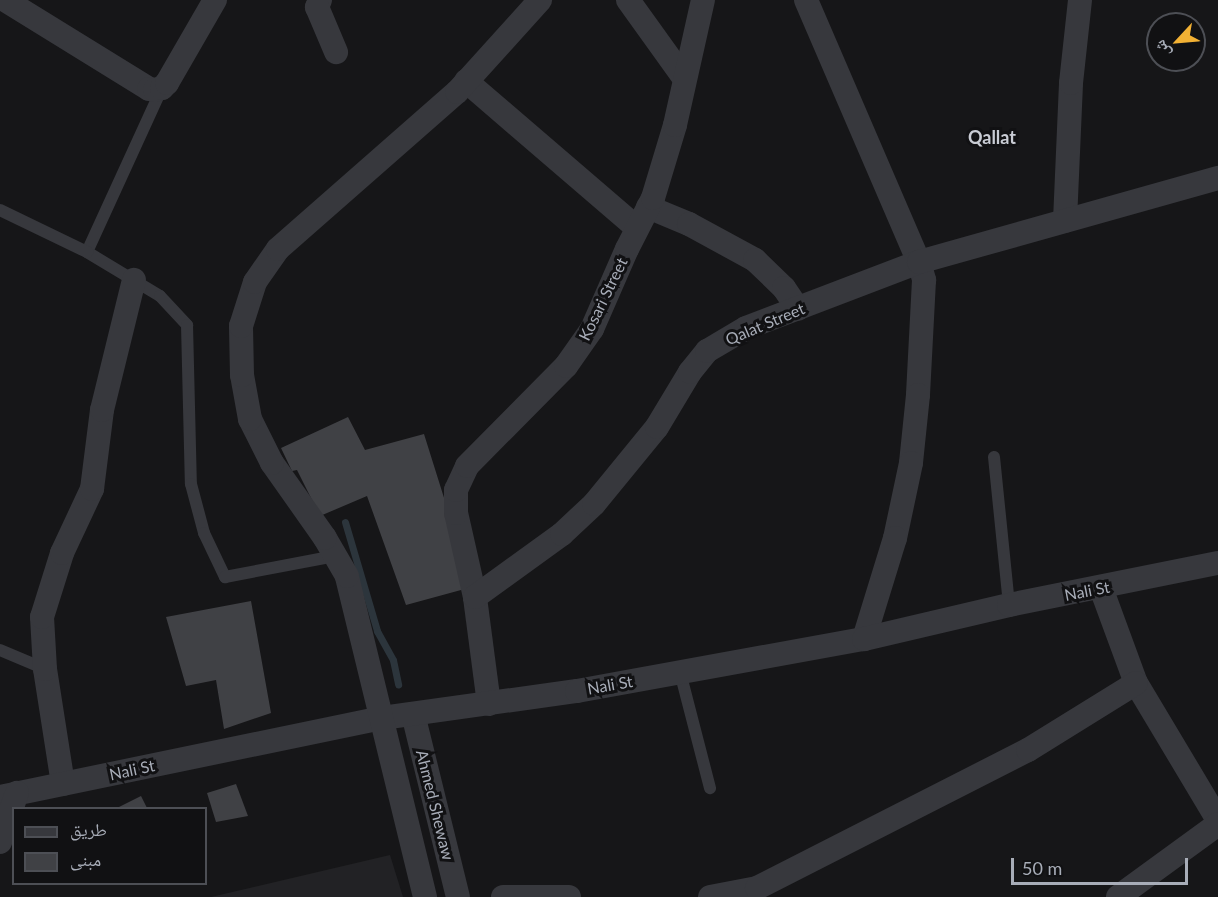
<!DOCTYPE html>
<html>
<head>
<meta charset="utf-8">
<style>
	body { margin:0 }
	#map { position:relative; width:1218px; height:897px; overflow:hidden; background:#161618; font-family:Lato,"Noto Naskh Arabic",sans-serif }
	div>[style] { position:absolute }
	.built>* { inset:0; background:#222225 }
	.stream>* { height:7px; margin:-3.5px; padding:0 3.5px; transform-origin:3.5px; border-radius:3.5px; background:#2c353c }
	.building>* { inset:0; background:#404145 }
	.service>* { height:12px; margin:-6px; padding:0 6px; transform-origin:6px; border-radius:6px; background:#37383d }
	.minor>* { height:24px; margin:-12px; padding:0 12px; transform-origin:12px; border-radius:12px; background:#37383d }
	span { translate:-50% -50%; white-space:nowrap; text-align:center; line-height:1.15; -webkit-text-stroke:6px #111113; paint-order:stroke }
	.street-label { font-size:16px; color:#a8adb8 }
	.neighbourhood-label { font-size:18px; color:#c9ccd4; font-weight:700 }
	.legend { position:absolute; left:12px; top:807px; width:195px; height:78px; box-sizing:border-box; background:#111113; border:2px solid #4d4f55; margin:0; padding:8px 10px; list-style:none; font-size:18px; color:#a8adb8 }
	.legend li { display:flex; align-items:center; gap:12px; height:30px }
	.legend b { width:30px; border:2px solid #4d4f55 }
	.north { position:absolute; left:1146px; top:12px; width:60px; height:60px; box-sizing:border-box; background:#111113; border:2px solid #4d4f55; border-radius:50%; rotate:244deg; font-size:16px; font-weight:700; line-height:24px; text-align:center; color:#a8adb8 }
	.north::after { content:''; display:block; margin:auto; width:21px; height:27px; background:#f2b134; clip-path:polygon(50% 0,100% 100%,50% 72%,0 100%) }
	.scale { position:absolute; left:1011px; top:858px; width:177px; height:27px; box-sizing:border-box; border:3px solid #a8adb8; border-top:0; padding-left:8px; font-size:18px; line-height:21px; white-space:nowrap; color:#a8adb8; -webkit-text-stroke:4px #111113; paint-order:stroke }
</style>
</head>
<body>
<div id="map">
	<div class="built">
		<div style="clip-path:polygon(390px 855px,403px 897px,211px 897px)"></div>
	</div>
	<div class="stream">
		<div style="left:345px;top:522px;width:114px;rotate:73.6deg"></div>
		<div style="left:377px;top:631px;width:33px;rotate:61deg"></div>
		<div style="left:393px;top:660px;width:25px;rotate:78deg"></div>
	</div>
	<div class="building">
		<div style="clip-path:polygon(348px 417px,365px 450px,424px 434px,472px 587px,406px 605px,367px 496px,320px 516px,297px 470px,292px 471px,281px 448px)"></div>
		<div style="clip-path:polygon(251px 601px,271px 713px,224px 729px,216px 680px,186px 686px,166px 617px)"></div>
		<div style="clip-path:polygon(236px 784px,248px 816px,216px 822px,207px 793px)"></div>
		<div style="clip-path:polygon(141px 796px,147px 808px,120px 808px,119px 807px)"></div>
	</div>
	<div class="service">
		<div style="left:162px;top:88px;width:180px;rotate:114.6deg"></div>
		<div style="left:87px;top:252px;width:85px;rotate:31.1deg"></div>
		<div style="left:160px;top:296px;width:40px;rotate:47deg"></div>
		<div style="left:187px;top:325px;width:159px;rotate:88.6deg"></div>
		<div style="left:191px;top:484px;width:51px;rotate:75.1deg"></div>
		<div style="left:204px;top:533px;width:49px;rotate:64.5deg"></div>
		<div style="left:225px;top:577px;width:112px;rotate:-10.8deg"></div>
		<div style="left:0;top:210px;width:97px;rotate:25.8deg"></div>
		<div style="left:994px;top:457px;width:149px;rotate:84.2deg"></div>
		<div style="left:0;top:650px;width:49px;rotate:22.9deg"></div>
		<div style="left:680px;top:672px;width:120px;rotate:75.5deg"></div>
	</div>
	<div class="minor">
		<div style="left:5px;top:0;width:169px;rotate:31.7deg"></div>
		<div style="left:149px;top:89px;width:6px;rotate:9deg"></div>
		<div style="left:155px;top:90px;width:7px;rotate:-16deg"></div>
		<div style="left:162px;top:88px;width:7px;rotate:-45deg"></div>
		<div style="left:167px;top:83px;width:96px;rotate:-60deg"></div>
		<div style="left:320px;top:0;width:8px;rotate:113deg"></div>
		<div style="left:317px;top:7px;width:49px;rotate:67.1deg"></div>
		<div style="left:628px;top:0;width:96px;rotate:54.3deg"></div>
		<div style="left:806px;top:0;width:285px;rotate:66.7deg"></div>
		<div style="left:919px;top:262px;width:19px;rotate:74deg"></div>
		<div style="left:924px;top:280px;width:115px;rotate:93deg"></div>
		<div style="left:918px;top:395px;width:68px;rotate:95.9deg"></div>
		<div style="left:911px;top:463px;width:77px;rotate:102deg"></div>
		<div style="left:895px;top:538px;width:106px;rotate:107.1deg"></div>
		<div style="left:466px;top:81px;width:225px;rotate:40.7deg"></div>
		<div style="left:648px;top:207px;width:44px;rotate:22.5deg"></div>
		<div style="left:689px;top:224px;width:75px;rotate:28.6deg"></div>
		<div style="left:755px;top:260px;width:40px;rotate:44deg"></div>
		<div style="left:784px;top:288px;width:25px;rotate:56deg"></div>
		<div style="left:1065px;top:221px;width:138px;rotate:-87.5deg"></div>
		<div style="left:1071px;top:83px;width:83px;rotate:-83.8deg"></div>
		<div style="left:1101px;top:588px;width:101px;rotate:69.8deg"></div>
		<div style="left:1136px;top:683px;width:160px;rotate:59.1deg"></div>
		<div style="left:475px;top:597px;width:86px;rotate:-102.7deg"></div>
		<div style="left:456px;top:513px;width:23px;rotate:-90deg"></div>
		<div style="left:456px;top:490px;width:26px;rotate:-65deg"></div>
		<div style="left:467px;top:466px;width:141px;rotate:-45.3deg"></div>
		<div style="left:566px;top:366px;width:45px;rotate:-54.9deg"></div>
		<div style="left:592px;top:329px;width:87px;rotate:-66.4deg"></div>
		<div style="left:627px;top:249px;width:57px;rotate:-63deg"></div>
		<div style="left:653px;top:198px;width:76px;rotate:-73.2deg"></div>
		<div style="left:675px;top:125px;width:128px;rotate:-77.4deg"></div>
		<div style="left:489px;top:704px;width:108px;rotate:-97.5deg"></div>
		<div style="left:475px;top:597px;width:107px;rotate:-35.9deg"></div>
		<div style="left:562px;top:534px;width:44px;rotate:-43.2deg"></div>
		<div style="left:594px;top:504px;width:99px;rotate:-50.7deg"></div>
		<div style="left:657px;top:427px;width:64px;rotate:-59deg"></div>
		<div style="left:690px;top:372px;width:27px;rotate:-51deg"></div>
		<div style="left:707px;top:351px;width:45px;rotate:-30.5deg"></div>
		<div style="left:746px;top:328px;width:185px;rotate:-20.9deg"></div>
		<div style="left:919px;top:262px;width:311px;rotate:-15.7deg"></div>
		<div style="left:413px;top:714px;width:188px;rotate:76.2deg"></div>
		<div style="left:63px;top:784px;width:116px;rotate:-98.9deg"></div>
		<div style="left:45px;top:669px;width:52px;rotate:-93.3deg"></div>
		<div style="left:42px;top:617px;width:67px;rotate:-72.6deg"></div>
		<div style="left:62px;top:553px;width:71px;rotate:-64.9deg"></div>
		<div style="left:92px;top:489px;width:80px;rotate:-82.8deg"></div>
		<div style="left:102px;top:410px;width:134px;rotate:-76.2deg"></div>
		<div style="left:0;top:797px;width:390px;rotate:-11.7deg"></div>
		<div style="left:382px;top:718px;width:197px;rotate:-7.9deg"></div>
		<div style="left:577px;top:691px;width:292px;rotate:-10.3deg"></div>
		<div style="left:864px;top:639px;width:149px;rotate:-13.2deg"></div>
		<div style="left:1009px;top:605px;width:213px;rotate:-11.4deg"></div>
		<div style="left:0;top:842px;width:52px;rotate:-70.9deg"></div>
		<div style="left:425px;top:897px;width:330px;rotate:-103.7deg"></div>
		<div style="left:347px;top:576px;width:44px;rotate:-120.1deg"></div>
		<div style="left:325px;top:538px;width:92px;rotate:-125.2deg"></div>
		<div style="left:272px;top:463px;width:49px;rotate:-116.6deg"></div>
		<div style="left:250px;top:419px;width:45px;rotate:-100.3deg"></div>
		<div style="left:242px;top:375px;width:49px;rotate:-91.2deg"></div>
		<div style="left:241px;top:326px;width:46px;rotate:-72.3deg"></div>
		<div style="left:255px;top:282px;width:40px;rotate:-55.1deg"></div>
		<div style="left:278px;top:249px;width:238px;rotate:-41.3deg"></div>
		<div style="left:457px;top:92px;width:124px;rotate:-47.9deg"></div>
		<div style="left:503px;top:897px;width:66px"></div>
		<div style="left:710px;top:897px;width:48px;rotate:-10.8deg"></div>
		<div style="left:757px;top:888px;width:304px;rotate:-27deg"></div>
		<div style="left:1028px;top:750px;width:127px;rotate:-31.8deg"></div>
		<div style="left:1118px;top:897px;width:124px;rotate:-36.1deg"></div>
	</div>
	<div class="street-label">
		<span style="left:603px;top:299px;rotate:-64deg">Kosari Street</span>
		<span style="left:765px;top:324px;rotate:-23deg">Qalat Street</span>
		<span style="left:1087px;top:591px;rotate:-11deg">Nali St</span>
		<span style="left:610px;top:685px;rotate:-10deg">Nali St</span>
		<span style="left:132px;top:770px;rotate:-12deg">Nali St</span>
		<span style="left:435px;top:805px;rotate:76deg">Ahmed Shewaw</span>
	</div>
	<div class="neighbourhood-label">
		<span style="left:992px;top:137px">Qallat</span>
	</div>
	<ul class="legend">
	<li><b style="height:8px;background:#37383d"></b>طريق</li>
	<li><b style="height:16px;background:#404145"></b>مبنى</li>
	</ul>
	<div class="north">ش</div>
	<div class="scale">50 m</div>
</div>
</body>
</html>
